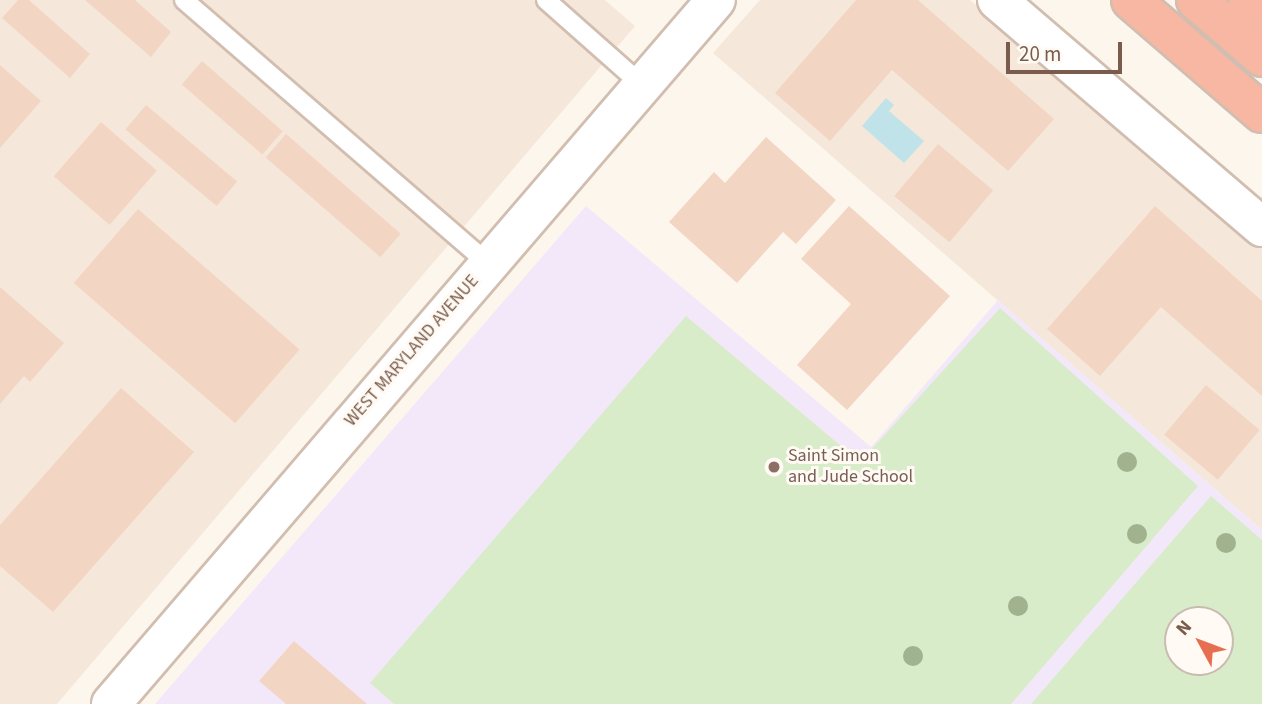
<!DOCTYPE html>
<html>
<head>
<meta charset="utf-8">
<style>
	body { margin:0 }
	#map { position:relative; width:1262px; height:704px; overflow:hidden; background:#fdf6ec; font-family:"Source Sans 3",sans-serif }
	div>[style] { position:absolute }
	.residential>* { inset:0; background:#f5e8da }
	.education>* { inset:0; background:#f3e8fa }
	.green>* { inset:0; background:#d8ecc9 }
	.water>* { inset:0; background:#bfe3e8 }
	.building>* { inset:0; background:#f3d5c3; transform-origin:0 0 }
	.roads { filter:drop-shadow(2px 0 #d1beb0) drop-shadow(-2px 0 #d1beb0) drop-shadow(0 2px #d1beb0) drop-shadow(0 -2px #d1beb0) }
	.service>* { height:18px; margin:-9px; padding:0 9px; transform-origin:9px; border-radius:9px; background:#fff }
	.tertiary>* { height:38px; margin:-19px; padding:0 19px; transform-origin:19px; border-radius:19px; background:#fff }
	.secondary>* { height:38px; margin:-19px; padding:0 19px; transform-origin:19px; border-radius:19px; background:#fff }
	.motorway>* { height:38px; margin:-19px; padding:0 19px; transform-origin:19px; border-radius:19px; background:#f7b7a3 }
	.trees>* { width:20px; height:20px; margin:-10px; border-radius:50%; background:#a0b28e }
	.dots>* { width:19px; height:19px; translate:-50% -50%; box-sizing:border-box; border:4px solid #fffaf3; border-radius:50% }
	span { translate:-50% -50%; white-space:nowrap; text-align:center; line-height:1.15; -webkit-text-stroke:6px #fffaf3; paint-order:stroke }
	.street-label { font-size:18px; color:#7a5c4d }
	.education-label { font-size:18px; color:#785e54 }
	.left { translate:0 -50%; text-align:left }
	.north { position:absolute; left:1164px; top:606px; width:70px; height:70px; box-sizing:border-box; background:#fffaf3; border:2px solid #cabbb1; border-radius:50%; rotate:311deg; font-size:19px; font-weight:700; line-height:28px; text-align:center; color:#7a5c4d }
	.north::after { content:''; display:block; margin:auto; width:24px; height:32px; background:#e76f51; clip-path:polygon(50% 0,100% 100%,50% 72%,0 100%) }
	.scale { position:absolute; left:1006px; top:42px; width:116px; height:32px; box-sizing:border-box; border:4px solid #7a5c4d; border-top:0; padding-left:9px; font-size:21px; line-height:24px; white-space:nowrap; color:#7a5c4d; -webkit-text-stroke:5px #fffaf3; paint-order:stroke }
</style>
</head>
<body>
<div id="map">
	<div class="residential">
		<div style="clip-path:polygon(0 0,605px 0,635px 26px,57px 704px,0 704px)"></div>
		<div style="clip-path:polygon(760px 0,970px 0,1262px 249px,1262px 530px,713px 53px)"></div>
	</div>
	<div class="education">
		<div style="clip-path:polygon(evenodd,586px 206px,871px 447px,998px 300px,1262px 530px,1262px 704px,155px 704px,586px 206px,1178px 620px,1220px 620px,1220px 662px,1178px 662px,1178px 620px)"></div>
	</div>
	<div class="green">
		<div style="clip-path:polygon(1000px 308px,1198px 486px,1011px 704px,394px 704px,370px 683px,686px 316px,860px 462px)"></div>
		<div style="clip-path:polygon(evenodd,1211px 496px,1262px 540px,1262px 704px,1031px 704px,1211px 496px,1220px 620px,1220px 662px,1178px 662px,1178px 620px,1220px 620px)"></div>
	</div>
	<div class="water">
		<div style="clip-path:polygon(886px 98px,894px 105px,889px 111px,924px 141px,904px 163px,862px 126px)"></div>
	</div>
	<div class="building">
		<div style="clip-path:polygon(18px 0,29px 0,90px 54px,70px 78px,2px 18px)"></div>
		<div style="clip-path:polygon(85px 0,135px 0,171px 32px,151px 57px)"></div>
		<div style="clip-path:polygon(856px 0,918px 0,1054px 119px,1008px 171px,892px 70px,830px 141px,775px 93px)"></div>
		<div style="left:202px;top:61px;width:107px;height:31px;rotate:41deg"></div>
		<div style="clip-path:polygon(0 65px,41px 101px,0 148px)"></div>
		<div style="left:146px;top:105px;width:119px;height:32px;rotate:40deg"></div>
		<div style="left:101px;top:122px;width:74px;height:72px;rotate:41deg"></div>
		<div style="left:286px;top:134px;width:152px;height:31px;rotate:41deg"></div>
		<div style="clip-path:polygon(766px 137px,836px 200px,796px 244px,783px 232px,737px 283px,669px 222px,714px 172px,725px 183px)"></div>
		<div style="left:938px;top:144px;width:72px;height:68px;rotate:40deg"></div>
		<div style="clip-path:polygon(849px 206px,950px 296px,847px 410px,797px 365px,851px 304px,801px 259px)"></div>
		<div style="clip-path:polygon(1155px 206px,1262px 301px,1262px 396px,1161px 307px,1100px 376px,1047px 329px)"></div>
		<div style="left:138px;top:209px;width:214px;height:98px;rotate:41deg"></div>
		<div style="clip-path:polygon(0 287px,64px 343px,30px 382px,24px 376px,0 404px)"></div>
		<div style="left:1206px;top:385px;width:70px;height:65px;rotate:40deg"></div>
		<div style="clip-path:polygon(121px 388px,194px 452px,53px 612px,0 566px,0 525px)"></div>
		<div style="clip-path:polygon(294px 641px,367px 704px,286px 704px,259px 681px)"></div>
	</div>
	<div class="roads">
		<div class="service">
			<div style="left:184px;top:0;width:402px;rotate:40.9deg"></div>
			<div style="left:546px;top:0;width:128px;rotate:41.5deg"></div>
		</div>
		<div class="tertiary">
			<div style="left:111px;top:704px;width:928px;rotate:-49.33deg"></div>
		</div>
		<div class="secondary">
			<div style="left:997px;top:0;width:349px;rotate:40.6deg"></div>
		</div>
		<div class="motorway">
			<div style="left:1131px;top:0;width:173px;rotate:40.8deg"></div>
			<div style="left:1196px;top:0;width:87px;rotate:40.8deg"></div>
			<div style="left:1248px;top:0;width:18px;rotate:41deg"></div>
		</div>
	</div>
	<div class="trees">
		<div style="left:1127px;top:462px"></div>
		<div style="left:1137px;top:534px"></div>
		<div style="left:1226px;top:543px"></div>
		<div style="left:1018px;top:606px"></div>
		<div style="left:913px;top:656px"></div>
	</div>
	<div class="dots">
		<div style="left:774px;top:467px;background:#8d6e63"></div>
	</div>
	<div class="street-label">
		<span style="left:412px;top:351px;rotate:-49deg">WEST MARYLAND AVENUE</span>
	</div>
	<div class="education-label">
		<span class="left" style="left:788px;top:467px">Saint Simon<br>and Jude School</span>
	</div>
	<div class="north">N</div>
	<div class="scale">20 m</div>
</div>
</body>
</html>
